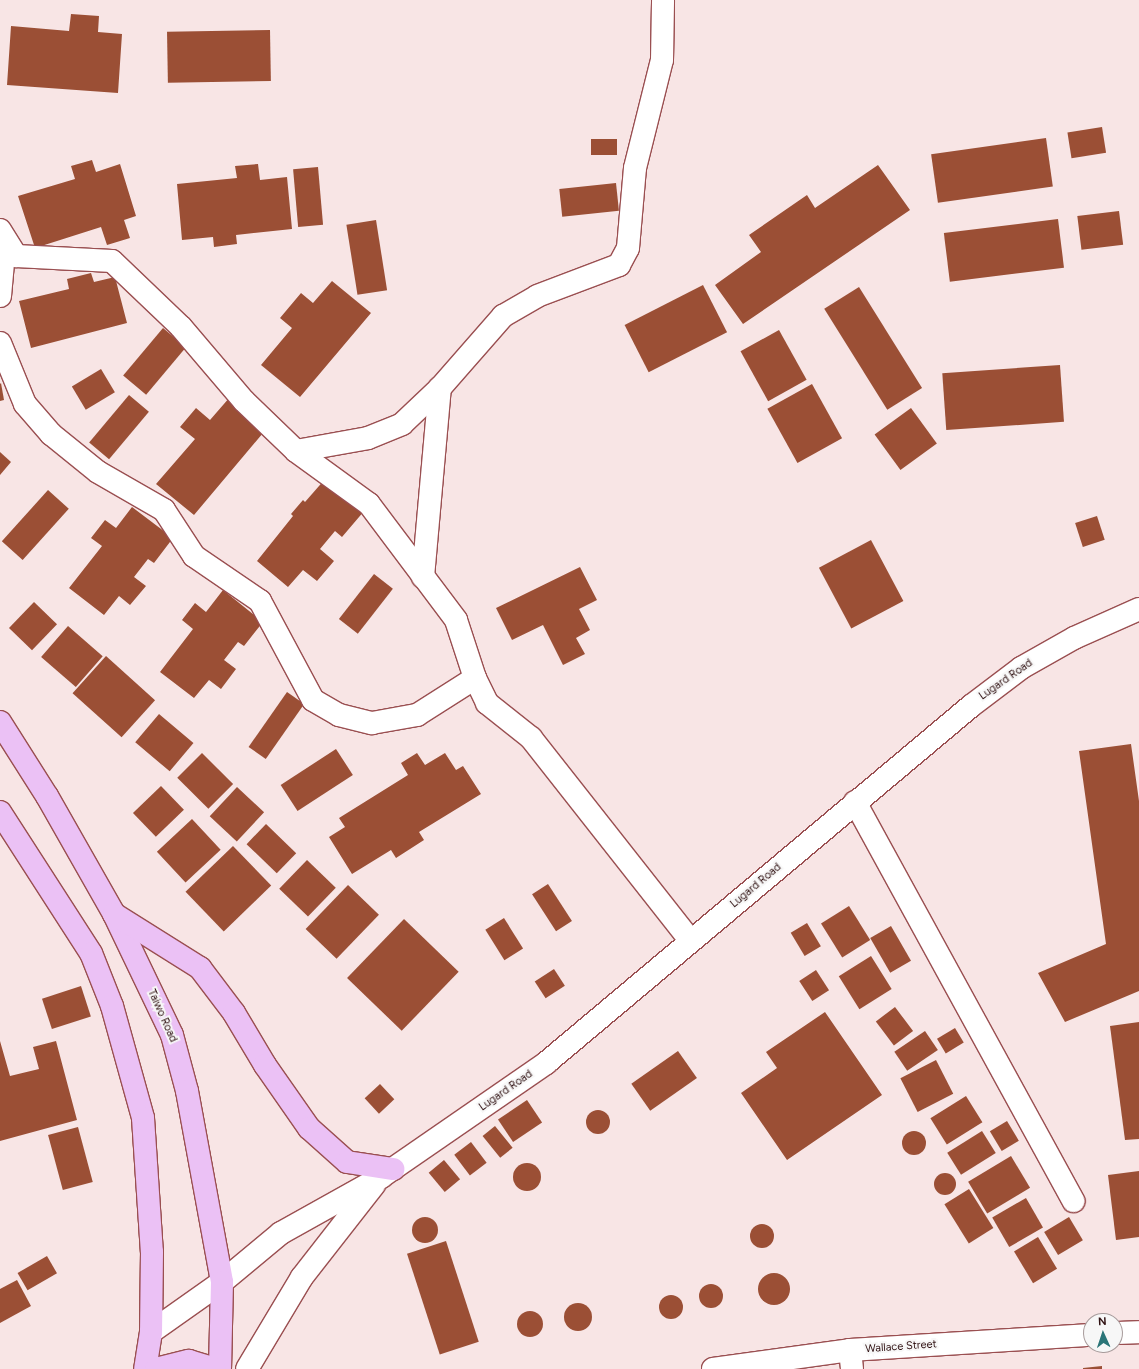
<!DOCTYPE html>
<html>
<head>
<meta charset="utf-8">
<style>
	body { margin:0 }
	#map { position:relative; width:1139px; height:1369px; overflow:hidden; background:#f8e5e5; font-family:Figtree,sans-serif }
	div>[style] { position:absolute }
	.building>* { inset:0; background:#9b4f35; transform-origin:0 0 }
	.round { border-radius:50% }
	.roads { filter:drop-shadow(1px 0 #9a4f51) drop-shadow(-1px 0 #9a4f51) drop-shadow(0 1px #9a4f51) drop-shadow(0 -1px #9a4f51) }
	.minor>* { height:22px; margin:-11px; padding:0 11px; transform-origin:11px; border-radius:11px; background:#fff }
	.primary>* { height:22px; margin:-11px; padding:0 11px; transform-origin:11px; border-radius:11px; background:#ebc1f5 }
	span { translate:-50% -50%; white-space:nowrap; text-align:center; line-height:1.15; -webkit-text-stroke:4px #f7f7f7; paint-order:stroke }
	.street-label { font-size:11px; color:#2f1112 }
	.north { position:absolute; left:1083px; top:1313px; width:40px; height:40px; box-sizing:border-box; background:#f7f7f7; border:1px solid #a79b9b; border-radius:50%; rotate:357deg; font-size:11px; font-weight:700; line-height:16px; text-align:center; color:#2f1112 }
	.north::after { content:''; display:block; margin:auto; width:14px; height:18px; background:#2b7578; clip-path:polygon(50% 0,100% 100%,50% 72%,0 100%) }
</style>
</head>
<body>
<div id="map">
	<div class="building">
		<div style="clip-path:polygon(71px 14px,99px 16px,98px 32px,122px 34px,118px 93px,7px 85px,11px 26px,69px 31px)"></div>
		<div style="left:270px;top:30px;width:51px;height:103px;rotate:89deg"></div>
		<div style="left:1102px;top:127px;width:26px;height:35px;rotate:81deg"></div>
		<div style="left:1046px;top:138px;width:49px;height:116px;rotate:82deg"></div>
		<div style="left:591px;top:139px;width:26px;height:16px"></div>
		<div style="clip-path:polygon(92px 160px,96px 172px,120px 164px,136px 216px,124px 220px,130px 238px,107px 245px,101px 227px,35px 248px,18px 196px,75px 179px,71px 166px)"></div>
		<div style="clip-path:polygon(258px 164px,260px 180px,287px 177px,292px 229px,236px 235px,237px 244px,214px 247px,213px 237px,182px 240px,177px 184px,237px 178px,235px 166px)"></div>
		<div style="clip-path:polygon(878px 165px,910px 210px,743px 324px,715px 285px,761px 252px,749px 235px,807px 195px,815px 208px)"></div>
		<div style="left:318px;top:167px;width:58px;height:25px;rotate:85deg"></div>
		<div style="left:616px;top:183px;width:28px;height:57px;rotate:84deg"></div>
		<div style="left:1119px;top:211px;width:34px;height:42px;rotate:83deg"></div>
		<div style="left:1058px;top:219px;width:49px;height:115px;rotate:83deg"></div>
		<div style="left:376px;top:220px;width:71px;height:30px;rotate:81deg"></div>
		<div style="clip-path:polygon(91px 273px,94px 282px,115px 277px,127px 323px,31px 348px,19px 301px,69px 289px,67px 279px)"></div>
		<div style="clip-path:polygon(332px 281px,371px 313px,300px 397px,261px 365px,292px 328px,280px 318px,301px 293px,313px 303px)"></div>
		<div style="left:703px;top:285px;width:53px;height:88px;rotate:63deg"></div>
		<div style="left:859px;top:287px;width:119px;height:41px;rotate:58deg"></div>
		<div style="left:163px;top:328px;width:30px;height:62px;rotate:40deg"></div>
		<div style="left:779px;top:330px;width:57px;height:44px;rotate:61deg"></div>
		<div style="left:1060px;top:365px;width:57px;height:118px;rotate:86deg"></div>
		<div style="left:101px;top:369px;width:27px;height:34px;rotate:59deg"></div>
		<div style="clip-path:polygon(1px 383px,4px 400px,0 401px,0 384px)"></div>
		<div style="left:812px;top:384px;width:62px;height:51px;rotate:61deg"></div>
		<div style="left:129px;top:395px;width:26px;height:62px;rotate:40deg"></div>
		<div style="clip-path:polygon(230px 397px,268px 427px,194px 515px,156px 484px,195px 439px,180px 427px,196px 408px,210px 420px)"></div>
		<div style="left:911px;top:408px;width:44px;height:45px;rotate:54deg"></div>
		<div style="clip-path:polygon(0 452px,11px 462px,0 475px)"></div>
		<div style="clip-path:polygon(326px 478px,365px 510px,342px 537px,335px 531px,320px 549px,334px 561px,317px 581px,303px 570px,288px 587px,257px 561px,293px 516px,291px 514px,303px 500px,305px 502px)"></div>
		<div style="left:48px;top:490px;width:28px;height:69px;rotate:42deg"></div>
		<div style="clip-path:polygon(132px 507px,173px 538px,154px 563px,148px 559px,134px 577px,146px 586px,130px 605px,119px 596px,104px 615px,69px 588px,102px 546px,91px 538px,105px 520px,116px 528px)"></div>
		<div style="left:1097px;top:516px;width:25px;height:23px;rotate:72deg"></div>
		<div style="left:871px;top:540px;width:69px;height:59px;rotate:62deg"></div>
		<div style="clip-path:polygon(580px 567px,597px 600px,579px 609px,590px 630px,576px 638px,585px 654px,563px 665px,543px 625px,512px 640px,496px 608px)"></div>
		<div style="left:374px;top:574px;width:24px;height:57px;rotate:38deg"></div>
		<div style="clip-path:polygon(223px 590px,263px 622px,244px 646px,238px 642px,224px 660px,236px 669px,221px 689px,209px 680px,194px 698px,160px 672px,193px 629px,182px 620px,195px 603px,206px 612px)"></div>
		<div style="left:34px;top:602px;width:32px;height:36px;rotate:44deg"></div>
		<div style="left:68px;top:626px;width:46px;height:41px;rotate:41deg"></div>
		<div style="left:106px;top:656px;width:66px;height:50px;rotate:42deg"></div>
		<div style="left:287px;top:692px;width:21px;height:67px;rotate:35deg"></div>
		<div style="left:159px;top:714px;width:45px;height:37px;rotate:40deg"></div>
		<div style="clip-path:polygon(1131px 744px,1139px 801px,1139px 991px,1065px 1022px,1038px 973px,1106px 944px,1079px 751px)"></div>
		<div style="left:336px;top:749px;width:31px;height:66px;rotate:57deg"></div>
		<div style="left:202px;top:753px;width:44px;height:35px;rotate:45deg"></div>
		<div style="clip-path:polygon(417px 753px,425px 765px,445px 753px,456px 770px,463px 766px,481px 794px,419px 832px,424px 840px,396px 858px,391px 850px,352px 874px,329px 837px,345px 827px,339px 818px,408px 775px,401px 763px)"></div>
		<div style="left:161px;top:786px;width:33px;height:39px;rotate:46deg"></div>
		<div style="left:237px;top:787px;width:37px;height:40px;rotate:43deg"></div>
		<div style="left:192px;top:819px;width:42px;height:48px;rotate:47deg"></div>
		<div style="left:266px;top:824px;width:42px;height:28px;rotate:44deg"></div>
		<div style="left:233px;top:846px;width:55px;height:66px;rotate:46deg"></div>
		<div style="left:307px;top:860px;width:40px;height:40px;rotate:44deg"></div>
		<div style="left:548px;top:884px;width:44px;height:19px;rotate:57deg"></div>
		<div style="left:348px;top:885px;width:43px;height:61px;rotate:44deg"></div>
		<div style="left:849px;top:906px;width:40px;height:33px;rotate:58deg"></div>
		<div style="left:504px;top:918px;width:36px;height:22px;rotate:58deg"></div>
		<div style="left:404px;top:919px;width:76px;height:82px;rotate:44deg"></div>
		<div style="left:807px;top:923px;width:27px;height:19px;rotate:59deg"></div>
		<div style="left:891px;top:926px;width:40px;height:24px;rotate:60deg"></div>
		<div style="left:871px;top:956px;width:39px;height:38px;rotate:58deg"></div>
		<div style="left:554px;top:969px;width:20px;height:23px;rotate:57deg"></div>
		<div style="left:816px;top:970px;width:24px;height:20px;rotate:57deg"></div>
		<div style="left:81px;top:986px;width:32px;height:41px;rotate:72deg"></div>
		<div style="left:895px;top:1007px;width:30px;height:24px;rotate:53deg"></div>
		<div style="clip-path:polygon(825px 1012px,882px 1095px,787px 1160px,741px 1093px,777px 1068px,766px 1052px)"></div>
		<div style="clip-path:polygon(1139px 1022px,1139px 1139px,1125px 1140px,1110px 1026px)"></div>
		<div style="left:955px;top:1028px;width:17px;height:21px;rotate:59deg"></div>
		<div style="left:925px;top:1031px;width:23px;height:37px;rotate:56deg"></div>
		<div style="clip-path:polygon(0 1041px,10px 1076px,39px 1069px,33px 1047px,56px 1041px,77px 1120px,0 1141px)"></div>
		<div style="left:678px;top:1051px;width:33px;height:57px;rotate:55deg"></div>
		<div style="left:936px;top:1060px;width:38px;height:40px;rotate:63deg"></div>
		<div style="left:380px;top:1084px;width:21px;height:21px;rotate:47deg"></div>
		<div style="left:966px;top:1096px;width:31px;height:42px;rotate:58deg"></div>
		<div style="left:527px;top:1100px;width:27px;height:35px;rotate:56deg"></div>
		<div class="round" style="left:586px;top:1110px;width:24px;height:24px"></div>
		<div style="left:1007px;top:1121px;width:23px;height:20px;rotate:59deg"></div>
		<div style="left:495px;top:1126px;width:28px;height:16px;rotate:51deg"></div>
		<div style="left:78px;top:1127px;width:57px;height:31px;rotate:75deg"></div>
		<div class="round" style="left:902px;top:1131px;width:24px;height:24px"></div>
		<div style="left:982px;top:1131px;width:26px;height:41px;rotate:58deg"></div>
		<div style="left:471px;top:1142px;width:26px;height:21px;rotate:53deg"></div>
		<div style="left:1011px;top:1156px;width:37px;height:50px;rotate:59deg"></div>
		<div style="left:444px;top:1160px;width:25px;height:20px;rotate:50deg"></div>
		<div class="round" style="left:513px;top:1163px;width:28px;height:28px"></div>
		<div style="clip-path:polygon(1139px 1171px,1139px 1237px,1116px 1240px,1108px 1175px)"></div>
		<div class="round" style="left:934px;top:1173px;width:22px;height:22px"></div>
		<div style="left:969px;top:1189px;width:46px;height:29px;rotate:58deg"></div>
		<div style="left:1026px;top:1198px;width:34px;height:39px;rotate:60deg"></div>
		<div style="left:1069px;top:1217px;width:27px;height:29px;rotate:59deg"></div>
		<div class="round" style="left:412px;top:1217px;width:26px;height:26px"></div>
		<div class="round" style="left:750px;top:1224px;width:24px;height:24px"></div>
		<div style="left:1038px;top:1237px;width:37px;height:28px;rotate:59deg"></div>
		<div style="left:446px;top:1241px;width:106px;height:41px;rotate:72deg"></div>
		<div style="left:47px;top:1256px;width:20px;height:34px;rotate:60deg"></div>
		<div class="round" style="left:758px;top:1273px;width:32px;height:32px"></div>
		<div style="clip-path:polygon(17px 1280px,31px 1306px,0 1323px,0 1289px)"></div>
		<div class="round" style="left:699px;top:1284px;width:24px;height:24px"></div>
		<div class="round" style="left:659px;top:1295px;width:24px;height:24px"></div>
		<div class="round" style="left:564px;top:1303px;width:28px;height:28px"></div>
		<div class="round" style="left:517px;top:1311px;width:26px;height:26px"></div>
		<div style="clip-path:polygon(1102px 1366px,1102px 1369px,1083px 1369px,1083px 1368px)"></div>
	</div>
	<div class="roads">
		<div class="minor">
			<div style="left:0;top:230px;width:31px;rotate:58deg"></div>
			<div style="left:16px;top:256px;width:96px;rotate:3deg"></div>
			<div style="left:112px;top:261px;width:95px;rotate:43.7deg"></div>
			<div style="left:181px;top:327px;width:97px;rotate:49.6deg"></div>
			<div style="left:244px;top:401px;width:72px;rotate:43.9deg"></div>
			<div style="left:296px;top:451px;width:90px;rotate:36deg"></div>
			<div style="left:369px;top:504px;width:145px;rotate:53.1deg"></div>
			<div style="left:456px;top:620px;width:61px;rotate:71.9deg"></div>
			<div style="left:475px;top:678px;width:28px;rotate:64deg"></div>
			<div style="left:487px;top:703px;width:56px;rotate:38.5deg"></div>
			<div style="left:531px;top:738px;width:258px;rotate:51.8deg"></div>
			<div style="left:0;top:296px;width:55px;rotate:-84.8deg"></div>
			<div style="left:0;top:343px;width:66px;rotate:67.7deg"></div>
			<div style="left:25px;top:404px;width:40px;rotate:49deg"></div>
			<div style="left:51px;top:434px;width:60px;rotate:39deg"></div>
			<div style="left:98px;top:472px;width:76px;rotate:29.9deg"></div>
			<div style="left:164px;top:510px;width:55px;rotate:56.9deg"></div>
			<div style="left:194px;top:556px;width:80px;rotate:34.3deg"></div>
			<div style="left:260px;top:601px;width:112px;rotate:61.8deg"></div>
			<div style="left:313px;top:700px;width:30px;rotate:30deg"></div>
			<div style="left:339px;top:715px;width:34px;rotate:14deg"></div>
			<div style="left:372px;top:723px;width:46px;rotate:-10.1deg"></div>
			<div style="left:417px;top:715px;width:69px;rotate:-32.5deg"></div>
			<div style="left:296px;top:451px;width:73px;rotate:-10.2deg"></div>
			<div style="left:368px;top:438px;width:37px;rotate:-22deg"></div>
			<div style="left:402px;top:424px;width:52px;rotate:-43.5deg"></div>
			<div style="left:440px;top:388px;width:96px;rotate:-48.8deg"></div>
			<div style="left:503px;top:316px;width:39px;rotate:-30deg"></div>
			<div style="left:537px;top:296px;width:88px;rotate:-20.7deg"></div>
			<div style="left:619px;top:265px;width:19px;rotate:-62deg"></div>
			<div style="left:628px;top:248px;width:80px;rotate:-85deg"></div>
			<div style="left:635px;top:168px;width:111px;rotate:-76deg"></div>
			<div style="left:662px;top:60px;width:60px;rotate:-89deg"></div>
			<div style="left:423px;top:577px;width:190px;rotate:-84.9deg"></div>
			<div style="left:855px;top:802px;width:455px;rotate:61.3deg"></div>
			<div style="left:151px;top:1332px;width:87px;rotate:-35.2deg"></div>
			<div style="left:222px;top:1282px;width:77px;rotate:-39.7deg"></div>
			<div style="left:281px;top:1233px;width:115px;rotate:-29.2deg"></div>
			<div style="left:381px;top:1177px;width:201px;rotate:-34.6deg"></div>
			<div style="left:546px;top:1063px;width:555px;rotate:-40.03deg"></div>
			<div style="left:971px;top:706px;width:63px;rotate:-37.2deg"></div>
			<div style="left:1021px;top:668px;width:61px;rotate:-29.5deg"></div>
			<div style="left:1074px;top:638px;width:71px;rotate:-24deg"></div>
			<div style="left:1115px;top:1333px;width:24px;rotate:-2deg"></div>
			<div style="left:850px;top:1350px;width:19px;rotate:84deg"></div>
			<div style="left:247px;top:1369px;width:107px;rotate:-59.1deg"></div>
			<div style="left:302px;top:1277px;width:117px;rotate:-52deg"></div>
			<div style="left:713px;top:1369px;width:138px;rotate:-7.9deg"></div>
			<div style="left:850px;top:1350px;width:241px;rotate:-3.6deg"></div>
		</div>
		<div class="primary">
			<div style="left:0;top:722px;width:88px;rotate:57.6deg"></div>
			<div style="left:47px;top:796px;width:136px;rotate:60.4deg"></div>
			<div style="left:114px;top:914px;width:134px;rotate:64.4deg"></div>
			<div style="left:172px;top:1035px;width:58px;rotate:75deg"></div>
			<div style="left:187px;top:1091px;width:194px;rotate:79.6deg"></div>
			<div style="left:222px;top:1282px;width:87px;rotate:91.3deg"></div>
			<div style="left:0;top:812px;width:168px;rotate:57.2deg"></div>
			<div style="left:91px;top:953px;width:57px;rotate:68.4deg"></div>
			<div style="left:112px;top:1006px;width:116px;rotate:74.5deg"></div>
			<div style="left:143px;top:1118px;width:134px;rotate:86.2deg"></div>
			<div style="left:152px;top:1252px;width:80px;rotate:90.7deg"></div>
			<div style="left:151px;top:1332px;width:37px;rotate:99deg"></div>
			<div style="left:114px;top:914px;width:102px;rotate:32.1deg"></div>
			<div style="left:200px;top:968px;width:56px;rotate:52.9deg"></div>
			<div style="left:234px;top:1013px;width:61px;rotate:59.2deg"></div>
			<div style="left:265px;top:1065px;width:77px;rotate:55.1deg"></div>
			<div style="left:309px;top:1128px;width:51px;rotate:41.8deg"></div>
			<div style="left:347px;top:1162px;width:47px;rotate:8.7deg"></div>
			<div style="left:156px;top:1369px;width:34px;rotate:-14deg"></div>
			<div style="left:189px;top:1361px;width:27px;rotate:17deg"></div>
		</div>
	</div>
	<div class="street-label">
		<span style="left:1006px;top:680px;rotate:-35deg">Lugard Road</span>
		<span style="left:756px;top:886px;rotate:-40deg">Lugard Road</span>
		<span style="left:162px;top:1016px;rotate:66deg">Taiwo Road</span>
		<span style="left:506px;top:1091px;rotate:-35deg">Lugard Road</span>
		<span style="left:901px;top:1347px;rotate:-4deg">Wallace Street</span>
	</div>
	<div class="north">N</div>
</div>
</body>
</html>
